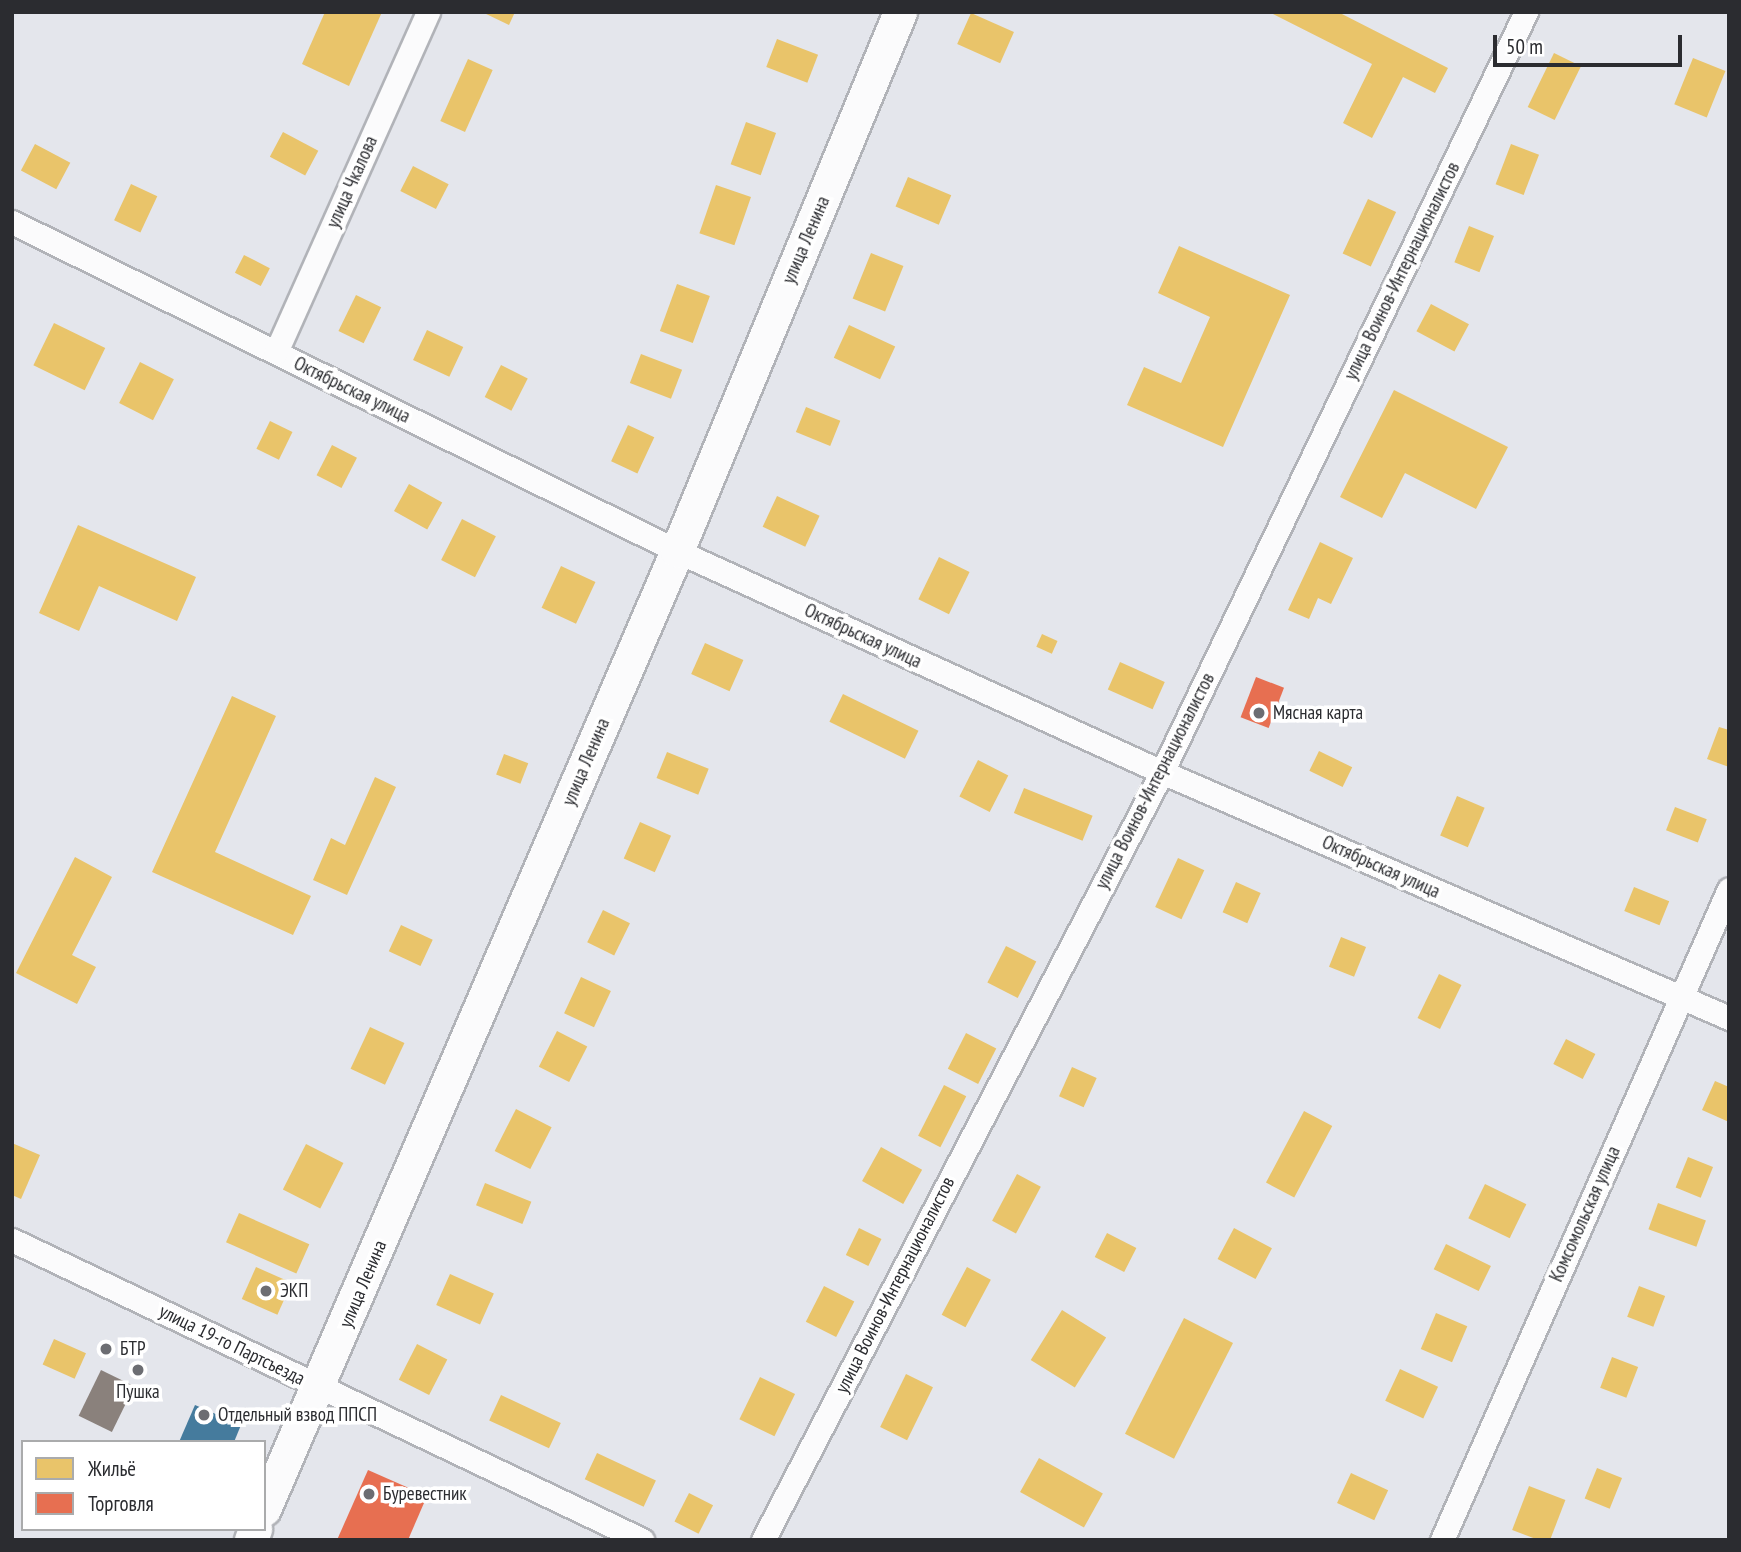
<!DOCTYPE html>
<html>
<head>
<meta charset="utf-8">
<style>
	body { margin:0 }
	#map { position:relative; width:1741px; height:1552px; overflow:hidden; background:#e4e6ec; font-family:"PT Sans Narrow",sans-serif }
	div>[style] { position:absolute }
	.homes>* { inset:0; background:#e9c46a; transform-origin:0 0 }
	.shops>* { inset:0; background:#e76f51; transform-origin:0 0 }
	.public>* { inset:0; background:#457b9d }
	.industry>* { inset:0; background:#8a817c; transform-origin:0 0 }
	.roads { filter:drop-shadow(2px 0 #b1b3b8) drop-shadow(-2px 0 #b1b3b8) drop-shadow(0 2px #b1b3b8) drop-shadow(0 -2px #b1b3b8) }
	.minor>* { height:23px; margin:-11.5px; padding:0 11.5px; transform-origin:11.5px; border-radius:11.5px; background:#fbfbfc }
	.secondary>* { height:33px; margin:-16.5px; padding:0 16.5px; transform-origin:16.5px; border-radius:16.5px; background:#fbfbfc }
	.dots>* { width:19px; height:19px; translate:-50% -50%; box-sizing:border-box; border:4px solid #fff; border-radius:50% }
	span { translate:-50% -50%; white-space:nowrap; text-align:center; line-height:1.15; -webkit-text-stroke:7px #fff; paint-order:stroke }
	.street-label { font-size:19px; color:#2b2c30 }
	.poi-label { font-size:19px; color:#2b2c30 }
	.left { translate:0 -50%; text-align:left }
	.frame { position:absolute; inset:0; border:14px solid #2b2c30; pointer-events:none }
	.legend { position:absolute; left:21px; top:1440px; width:245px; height:91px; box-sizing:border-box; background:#fff; border:2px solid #aaabac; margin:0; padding:9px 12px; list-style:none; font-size:21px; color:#2b2c30 }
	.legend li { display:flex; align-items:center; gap:14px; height:35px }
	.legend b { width:35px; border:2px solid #aaabac }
	.scale { position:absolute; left:1493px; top:35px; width:189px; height:32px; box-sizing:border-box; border:4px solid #2b2c30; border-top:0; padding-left:9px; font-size:21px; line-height:24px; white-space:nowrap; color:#2b2c30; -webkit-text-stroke:5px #fff; paint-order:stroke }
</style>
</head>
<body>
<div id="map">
	<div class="homes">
		<div style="clip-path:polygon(325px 12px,382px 12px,349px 86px,302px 64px)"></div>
		<div style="clip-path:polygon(482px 12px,515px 12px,509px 25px)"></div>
		<div style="clip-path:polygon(1269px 12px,1338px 12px,1448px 68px,1435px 93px,1403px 77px,1372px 138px,1343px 123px,1372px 64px)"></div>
		<div style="left:971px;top:13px;width:47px;height:34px;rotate:24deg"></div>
		<div style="left:777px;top:39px;width:44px;height:30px;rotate:21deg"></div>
		<div style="left:1554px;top:53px;width:30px;height:60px;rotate:26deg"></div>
		<div style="left:1693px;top:58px;width:35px;height:50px;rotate:22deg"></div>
		<div style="left:468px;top:59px;width:27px;height:68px;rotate:24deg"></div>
		<div style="left:746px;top:122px;width:32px;height:45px;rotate:20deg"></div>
		<div style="left:283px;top:132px;width:40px;height:28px;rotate:28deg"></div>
		<div style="left:35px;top:144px;width:40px;height:30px;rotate:28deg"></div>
		<div style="left:1511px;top:144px;width:30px;height:43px;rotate:21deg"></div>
		<div style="left:413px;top:166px;width:40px;height:28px;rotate:27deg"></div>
		<div style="left:908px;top:177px;width:47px;height:32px;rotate:23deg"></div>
		<div style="left:131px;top:184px;width:29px;height:40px;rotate:25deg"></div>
		<div style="left:716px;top:185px;width:37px;height:51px;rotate:19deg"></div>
		<div style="left:1368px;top:199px;width:31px;height:60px;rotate:25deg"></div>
		<div style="left:1469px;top:226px;width:27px;height:39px;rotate:22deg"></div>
		<div style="clip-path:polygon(1179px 246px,1290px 295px,1223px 447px,1127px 405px,1144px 367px,1181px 383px,1210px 317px,1158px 293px)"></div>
		<div style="left:871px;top:253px;width:35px;height:49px;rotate:22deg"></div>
		<div style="left:244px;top:255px;width:29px;height:20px;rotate:27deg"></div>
		<div style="left:677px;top:284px;width:35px;height:50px;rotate:20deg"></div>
		<div style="left:356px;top:295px;width:28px;height:40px;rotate:26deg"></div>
		<div style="left:1431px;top:304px;width:43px;height:31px;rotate:28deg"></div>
		<div style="left:54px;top:323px;width:57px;height:47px;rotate:26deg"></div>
		<div style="left:849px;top:325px;width:51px;height:36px;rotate:25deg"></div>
		<div style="left:427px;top:330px;width:40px;height:33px;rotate:25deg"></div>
		<div style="left:641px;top:354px;width:44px;height:31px;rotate:21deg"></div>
		<div style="left:140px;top:362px;width:38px;height:46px;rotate:27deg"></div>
		<div style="left:501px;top:365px;width:30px;height:36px;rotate:27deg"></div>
		<div style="clip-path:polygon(1394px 390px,1508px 447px,1476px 509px,1405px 473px,1382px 518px,1340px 497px)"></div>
		<div style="left:806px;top:407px;width:37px;height:27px;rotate:22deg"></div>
		<div style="left:270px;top:421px;width:25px;height:31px;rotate:26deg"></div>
		<div style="left:628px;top:425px;width:29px;height:40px;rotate:25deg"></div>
		<div style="left:332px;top:445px;width:28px;height:34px;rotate:27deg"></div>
		<div style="left:409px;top:484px;width:38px;height:31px;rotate:29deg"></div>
		<div style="left:777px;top:496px;width:47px;height:34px;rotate:25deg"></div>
		<div style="left:462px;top:519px;width:38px;height:46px;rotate:27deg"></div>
		<div style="clip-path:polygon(78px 525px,196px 577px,177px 621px,99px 586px,79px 631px,39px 613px)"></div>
		<div style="clip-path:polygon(1320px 542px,1353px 558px,1331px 604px,1318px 598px,1309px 619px,1288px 610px)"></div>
		<div style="left:939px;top:557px;width:34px;height:47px;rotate:26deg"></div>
		<div style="left:561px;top:566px;width:38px;height:46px;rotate:25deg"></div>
		<div style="left:1042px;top:634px;width:17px;height:14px;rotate:24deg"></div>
		<div style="left:705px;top:643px;width:42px;height:34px;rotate:24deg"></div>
		<div style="left:1120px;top:662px;width:49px;height:30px;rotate:24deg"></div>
		<div style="left:843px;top:694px;width:84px;height:31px;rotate:26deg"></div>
		<div style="clip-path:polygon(232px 696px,276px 716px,215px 852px,311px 896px,293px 935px,152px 872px)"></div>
		<div style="clip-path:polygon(1719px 727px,1729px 730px,1729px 767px,1707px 759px)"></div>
		<div style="left:1319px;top:751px;width:37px;height:22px;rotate:26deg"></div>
		<div style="left:667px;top:752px;width:45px;height:28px;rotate:22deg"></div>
		<div style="left:504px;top:754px;width:26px;height:22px;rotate:21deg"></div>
		<div style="left:978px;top:760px;width:34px;height:41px;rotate:27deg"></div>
		<div style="clip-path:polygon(375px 777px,396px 787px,347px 895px,313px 880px,331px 838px,345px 845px)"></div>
		<div style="left:1024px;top:788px;width:74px;height:27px;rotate:22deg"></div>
		<div style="left:1457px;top:796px;width:30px;height:43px;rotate:23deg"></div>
		<div style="left:1675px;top:807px;width:34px;height:25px;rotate:21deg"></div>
		<div style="left:640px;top:822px;width:34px;height:40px;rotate:24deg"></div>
		<div style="clip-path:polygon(75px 857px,112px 877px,72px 955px,96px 967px,77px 1004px,16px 973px)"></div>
		<div style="left:1178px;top:858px;width:29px;height:54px;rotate:25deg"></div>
		<div style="left:1236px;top:882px;width:27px;height:33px;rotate:24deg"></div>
		<div style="left:1634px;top:887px;width:38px;height:26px;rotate:22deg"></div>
		<div style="left:603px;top:910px;width:30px;height:36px;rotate:26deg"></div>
		<div style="left:401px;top:925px;width:35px;height:29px;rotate:25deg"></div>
		<div style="left:1341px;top:937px;width:27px;height:32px;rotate:22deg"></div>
		<div style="left:1006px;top:946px;width:34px;height:41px;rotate:27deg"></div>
		<div style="left:1439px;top:974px;width:25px;height:49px;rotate:26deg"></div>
		<div style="left:581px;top:977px;width:33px;height:40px;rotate:25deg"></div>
		<div style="left:370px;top:1027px;width:38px;height:46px;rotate:25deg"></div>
		<div style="left:557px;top:1031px;width:34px;height:40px;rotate:27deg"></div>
		<div style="left:966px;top:1033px;width:34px;height:40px;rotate:27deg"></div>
		<div style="left:1566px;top:1039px;width:33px;height:28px;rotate:27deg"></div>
		<div style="left:1072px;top:1067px;width:27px;height:32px;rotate:24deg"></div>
		<div style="clip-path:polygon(1715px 1081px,1729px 1087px,1729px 1122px,1702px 1110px)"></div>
		<div style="left:944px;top:1085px;width:25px;height:57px;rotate:27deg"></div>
		<div style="left:516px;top:1109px;width:40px;height:47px;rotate:27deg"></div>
		<div style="left:1304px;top:1111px;width:32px;height:81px;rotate:28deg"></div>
		<div style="clip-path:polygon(12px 1143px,40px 1155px,21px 1199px,12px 1195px)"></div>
		<div style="left:306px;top:1144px;width:42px;height:51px;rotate:27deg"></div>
		<div style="left:881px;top:1147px;width:47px;height:39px;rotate:29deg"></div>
		<div style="left:1688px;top:1157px;width:27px;height:33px;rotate:22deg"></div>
		<div style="left:1017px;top:1174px;width:27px;height:53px;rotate:28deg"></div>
		<div style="left:485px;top:1183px;width:50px;height:24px;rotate:22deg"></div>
		<div style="left:1485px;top:1184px;width:46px;height:38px;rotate:26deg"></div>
		<div style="left:1658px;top:1203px;width:51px;height:28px;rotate:20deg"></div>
		<div style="left:239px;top:1213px;width:77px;height:32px;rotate:24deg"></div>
		<div style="left:859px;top:1228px;width:25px;height:30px;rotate:26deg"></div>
		<div style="left:1234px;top:1228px;width:43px;height:35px;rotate:28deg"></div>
		<div style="left:1107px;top:1233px;width:33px;height:27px;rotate:27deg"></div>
		<div style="left:1446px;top:1244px;width:50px;height:28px;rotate:26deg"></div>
		<div style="left:256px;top:1267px;width:39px;height:35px;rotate:24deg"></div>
		<div style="left:967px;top:1267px;width:27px;height:54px;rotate:28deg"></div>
		<div style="left:450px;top:1274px;width:48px;height:34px;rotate:24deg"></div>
		<div style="left:824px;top:1286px;width:34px;height:40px;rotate:27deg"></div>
		<div style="left:1639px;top:1286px;width:28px;height:33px;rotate:21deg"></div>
		<div style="left:1062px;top:1310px;width:52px;height:59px;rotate:32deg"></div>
		<div style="left:1436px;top:1313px;width:34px;height:39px;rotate:23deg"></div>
		<div style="left:1184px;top:1318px;width:55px;height:130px;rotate:27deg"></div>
		<div style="left:54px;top:1339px;width:35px;height:28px;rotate:24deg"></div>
		<div style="left:417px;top:1344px;width:34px;height:40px;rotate:27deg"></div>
		<div style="left:1612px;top:1357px;width:28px;height:33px;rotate:21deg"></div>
		<div style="left:1400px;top:1369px;width:42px;height:35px;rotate:25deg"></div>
		<div style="left:906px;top:1374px;width:30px;height:59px;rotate:26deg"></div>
		<div style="left:760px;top:1377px;width:39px;height:47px;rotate:26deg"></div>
		<div style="left:501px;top:1395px;width:66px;height:28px;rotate:25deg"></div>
		<div style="left:597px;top:1453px;width:65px;height:29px;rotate:25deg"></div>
		<div style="left:1039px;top:1458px;width:73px;height:39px;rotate:29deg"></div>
		<div style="left:1597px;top:1468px;width:27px;height:33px;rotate:22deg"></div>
		<div style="left:1351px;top:1473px;width:41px;height:33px;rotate:25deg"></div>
		<div style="left:1529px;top:1486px;width:39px;height:47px;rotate:21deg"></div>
		<div style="left:689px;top:1493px;width:27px;height:32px;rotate:27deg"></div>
	</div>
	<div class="shops">
		<div style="left:1256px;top:677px;width:30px;height:43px;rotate:21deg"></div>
		<div style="clip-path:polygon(368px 1470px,427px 1496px,408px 1540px,337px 1540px)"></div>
	</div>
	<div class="public">
		<div style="clip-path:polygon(195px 1405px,241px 1425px,234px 1442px,179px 1442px)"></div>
	</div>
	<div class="industry">
		<div style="left:101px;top:1370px;width:37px;height:51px;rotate:26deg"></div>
	</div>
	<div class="roads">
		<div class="minor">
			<div style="left:12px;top:222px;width:742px;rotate:26.32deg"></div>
			<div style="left:677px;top:551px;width:533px;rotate:24.5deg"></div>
			<div style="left:1162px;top:772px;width:618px;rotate:23.45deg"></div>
			<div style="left:276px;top:352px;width:372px;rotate:-65.9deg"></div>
			<div style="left:12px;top:1240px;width:698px;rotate:25.46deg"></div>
			<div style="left:763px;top:1540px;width:865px;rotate:-62.55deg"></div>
			<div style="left:1162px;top:772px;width:843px;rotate:-64.41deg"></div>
			<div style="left:1442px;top:1540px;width:711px;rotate:-66.21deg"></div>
		</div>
		<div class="secondary">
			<div style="left:264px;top:1509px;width:1043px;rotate:-66.68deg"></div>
			<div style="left:677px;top:551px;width:583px;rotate:-67.52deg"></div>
			<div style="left:251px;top:1540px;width:12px;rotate:-70deg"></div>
		</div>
	</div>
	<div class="dots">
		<div style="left:1259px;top:713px;background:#6c6d72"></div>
		<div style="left:266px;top:1291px;background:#6c6d72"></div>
		<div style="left:106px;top:1349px;background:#6c6d72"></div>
		<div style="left:138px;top:1370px;background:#6c6d72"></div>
		<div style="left:204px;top:1415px;background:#6c6d72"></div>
		<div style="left:369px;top:1494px;background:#6c6d72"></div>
	</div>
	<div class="street-label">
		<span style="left:352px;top:182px;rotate:-66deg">улица Чкалова</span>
		<span style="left:806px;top:240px;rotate:-67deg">улица Ленина</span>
		<span style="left:1402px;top:271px;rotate:-64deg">улица Воинов-Интернационалистов</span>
		<span style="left:352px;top:390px;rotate:26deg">Октябрьская улица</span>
		<span style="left:863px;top:636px;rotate:25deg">Октябрьская улица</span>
		<span style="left:586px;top:762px;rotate:-67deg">улица Ленина</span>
		<span style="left:1155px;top:781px;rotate:-63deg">улица Воинов-Интернационалистов</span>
		<span style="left:1381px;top:867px;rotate:24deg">Октябрьская улица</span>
		<span style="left:1585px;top:1214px;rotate:-66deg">Комсомольская улица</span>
		<span style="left:363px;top:1284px;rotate:-67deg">улица Ленина</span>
		<span style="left:895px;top:1285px;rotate:-63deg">улица Воинов-Интернационалистов</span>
		<span style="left:232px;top:1345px;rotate:26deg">улица 19-го Партсъезда</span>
	</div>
	<div class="poi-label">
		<span class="left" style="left:1273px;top:713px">Мясная карта</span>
		<span class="left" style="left:280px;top:1291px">ЭКП</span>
		<span class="left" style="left:120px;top:1349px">БТР</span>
		<span style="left:138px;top:1392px">Пушка</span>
		<span class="left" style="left:218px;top:1415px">Отдельный взвод ППСП</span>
		<span class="left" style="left:383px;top:1494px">Буревестник</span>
	</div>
	<div class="frame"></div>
	<ul class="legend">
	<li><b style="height:19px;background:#e9c46a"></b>Жильё</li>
	<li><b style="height:19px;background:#e76f51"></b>Торговля</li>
	</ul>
	<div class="scale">50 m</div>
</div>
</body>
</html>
